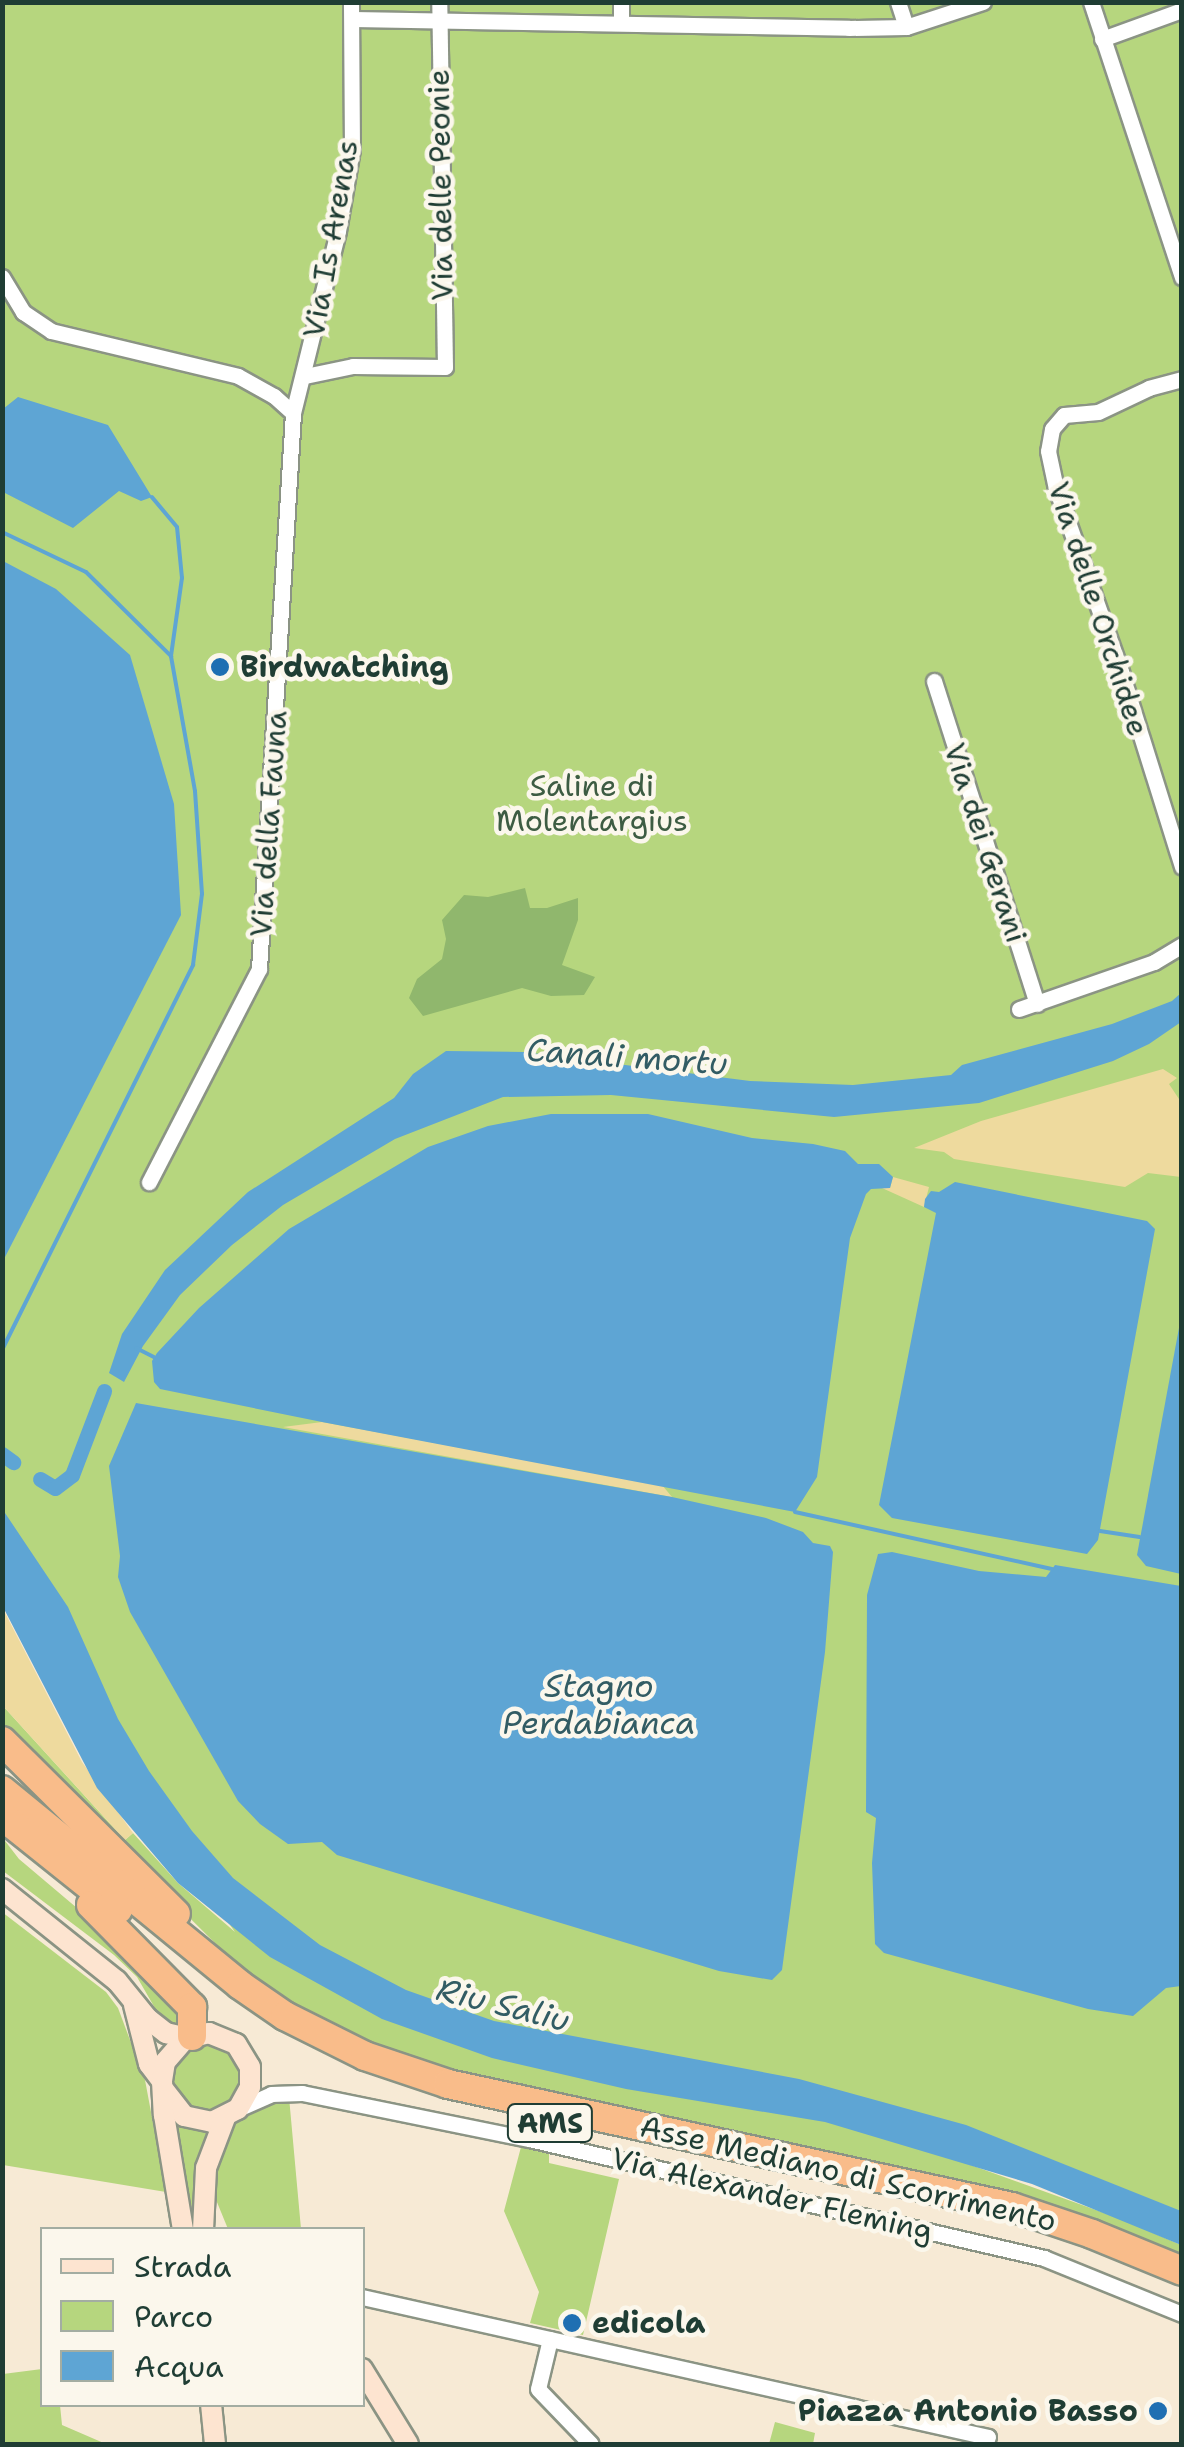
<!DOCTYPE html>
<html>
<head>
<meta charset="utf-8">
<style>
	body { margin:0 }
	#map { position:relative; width:1184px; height:2447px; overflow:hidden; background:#f7ead5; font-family:"Shantell Sans",sans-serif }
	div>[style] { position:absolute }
	.green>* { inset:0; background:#b6d67e }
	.round { border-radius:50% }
	.forest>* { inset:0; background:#90b76d }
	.sand>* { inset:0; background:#eeda9e }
	.water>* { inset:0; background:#5ea5d4 }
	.stream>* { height:4px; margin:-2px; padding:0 2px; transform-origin:2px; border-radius:2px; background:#5ea5d4 }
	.canal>* { height:15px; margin:-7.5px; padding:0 7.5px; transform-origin:7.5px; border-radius:7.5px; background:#5ea5d4 }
	.roads { filter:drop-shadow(2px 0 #8b9484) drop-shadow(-2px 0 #8b9484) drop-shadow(0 2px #8b9484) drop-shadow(0 -2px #8b9484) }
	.street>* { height:15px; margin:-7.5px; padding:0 7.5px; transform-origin:7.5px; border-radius:7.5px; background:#fff }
	.secondary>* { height:20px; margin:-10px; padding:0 10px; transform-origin:10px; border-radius:10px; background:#fde4d0 }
	.highway>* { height:28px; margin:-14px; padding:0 14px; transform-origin:14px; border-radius:14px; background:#f9bc8a }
	.dots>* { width:28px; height:28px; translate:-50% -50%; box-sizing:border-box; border:5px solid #fbf7ec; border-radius:50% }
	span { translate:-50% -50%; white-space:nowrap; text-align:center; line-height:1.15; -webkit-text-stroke:9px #fbf7ec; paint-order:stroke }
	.shield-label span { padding:2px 8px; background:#fbf7ec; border:2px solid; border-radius:8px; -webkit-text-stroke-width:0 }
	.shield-label { font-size:28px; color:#1f3d34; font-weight:700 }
	.street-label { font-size:30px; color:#1f3d34 }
	.poi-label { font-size:30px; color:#1f3d34; font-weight:700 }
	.left { translate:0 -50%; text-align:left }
	.right { translate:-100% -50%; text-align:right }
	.park-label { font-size:30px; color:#3d5c43 }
	.water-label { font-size:32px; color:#325c64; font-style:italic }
	.frame { position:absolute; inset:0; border:5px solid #1f3d34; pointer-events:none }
	.legend { position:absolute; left:40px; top:2227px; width:325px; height:180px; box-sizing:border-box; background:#fbf7ec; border:2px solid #a3ada2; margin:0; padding:12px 18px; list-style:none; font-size:30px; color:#1f3d34 }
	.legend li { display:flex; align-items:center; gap:20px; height:50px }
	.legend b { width:50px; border:2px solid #a3ada2 }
</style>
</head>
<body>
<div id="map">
	<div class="green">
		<div style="clip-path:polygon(3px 3px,1181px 3px,1181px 2240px,1049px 2188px,943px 2155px,1121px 2219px,1181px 2245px,1181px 2255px,1132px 2236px,496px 2085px,376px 2052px,282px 1999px,231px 1959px,3px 1732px,3px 1706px,125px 1840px,133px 1833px,178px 1883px,235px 1932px,3px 1603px)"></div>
		<div style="clip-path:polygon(2px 1837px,19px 1859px,103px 1930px,181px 2013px,179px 2024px,163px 2022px,137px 1977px,114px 1955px,3px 1871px)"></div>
		<div style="clip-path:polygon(2px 1912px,106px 1992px,118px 2008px,145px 2080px,166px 2192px,3px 2165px)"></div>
		<div class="round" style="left:173px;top:2044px;width:68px;height:68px"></div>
		<div style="clip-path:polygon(289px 2097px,301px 2229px,228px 2229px,212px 2190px,213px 2160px,240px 2117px,265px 2102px)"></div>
		<div style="clip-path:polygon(179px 2123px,208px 2131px,194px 2167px,196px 2229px,175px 2124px)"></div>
		<div style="clip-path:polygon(521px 2147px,549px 2154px,549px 2163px,619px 2179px,583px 2335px,530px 2323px,539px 2292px,504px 2211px)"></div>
		<div style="clip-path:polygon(42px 2369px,42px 2404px,60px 2405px,62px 2425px,106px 2444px,3px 2444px,3px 2374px)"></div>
		<div style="clip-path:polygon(775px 2422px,815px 2433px,813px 2444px,769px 2444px)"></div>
	</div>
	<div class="forest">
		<div style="clip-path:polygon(525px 888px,530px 908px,547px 908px,578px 898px,578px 920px,562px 965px,595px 977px,584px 995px,551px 996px,522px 988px,423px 1016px,409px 998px,417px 979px,442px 959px,446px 939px,442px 920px,464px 895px,488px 897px)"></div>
	</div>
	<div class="sand">
		<div style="clip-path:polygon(1163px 1069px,1177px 1078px,1169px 1084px,1181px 1102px,1181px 1177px,1148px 1173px,1125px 1187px,954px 1159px,944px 1152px,914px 1148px,981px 1121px)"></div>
		<div style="clip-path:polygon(893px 1177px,929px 1187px,924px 1207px,882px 1188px,890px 1188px)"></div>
		<div style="clip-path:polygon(322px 1422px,662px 1485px,672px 1497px,283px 1427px)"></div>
		<div style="clip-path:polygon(2px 1607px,82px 1762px,133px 1833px,125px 1840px,3px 1706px)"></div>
	</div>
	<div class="water">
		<div style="clip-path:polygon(18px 397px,108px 425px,152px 497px,141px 501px,119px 491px,73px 528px,3px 492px,3px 409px)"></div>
		<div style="clip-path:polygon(3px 561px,56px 589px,130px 655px,174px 804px,181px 915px,3px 1261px)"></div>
		<div style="clip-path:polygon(1181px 993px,1181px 1022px,1149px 1044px,1113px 1061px,979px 1103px,834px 1117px,611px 1095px,503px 1097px,395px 1139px,283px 1205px,232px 1245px,180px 1295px,143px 1346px,124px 1382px,109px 1373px,122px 1334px,165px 1270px,248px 1192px,394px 1098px,413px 1074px,446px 1051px,524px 1052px,750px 1081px,853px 1085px,951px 1075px,962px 1065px,1112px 1024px,1172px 1001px)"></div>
		<div style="clip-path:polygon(551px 1114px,648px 1114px,752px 1138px,813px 1144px,845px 1151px,858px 1164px,879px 1164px,893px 1177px,890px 1188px,871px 1189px,866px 1194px,850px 1238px,817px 1477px,795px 1512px,322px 1422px,160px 1389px,154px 1382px,152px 1361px,157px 1353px,199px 1308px,289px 1229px,428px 1147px,488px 1126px)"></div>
		<div style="clip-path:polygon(955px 1182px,1147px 1221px,1155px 1229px,1098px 1540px,1087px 1554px,892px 1518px,879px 1505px,936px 1213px,924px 1207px,925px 1199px,931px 1191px,939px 1192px)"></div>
		<div style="clip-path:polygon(1181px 1317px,1181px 1574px,1146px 1566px,1137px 1555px)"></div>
		<div style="clip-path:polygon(136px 1403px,672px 1497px,766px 1518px,803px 1532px,813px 1543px,830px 1546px,833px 1552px,825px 1652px,782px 1970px,772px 1980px,719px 1971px,337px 1855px,322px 1842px,288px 1844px,260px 1824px,238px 1801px,130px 1612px,118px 1577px,120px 1556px,109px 1466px)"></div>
		<div style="clip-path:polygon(3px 1510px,68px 1607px,118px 1719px,149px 1771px,192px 1831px,233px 1878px,320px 1945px,406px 1990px,494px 2021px,799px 2079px,966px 2125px,1181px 2211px,1181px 2245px,1032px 2184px,825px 2122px,626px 2089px,492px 2058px,382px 2019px,270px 1957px,178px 1883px,97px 1788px,3px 1607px)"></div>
		<div style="clip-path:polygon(892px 1552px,979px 1571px,1046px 1577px,1055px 1565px,1181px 1586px,1181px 1986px,1166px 1988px,1133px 2016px,1088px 2009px,884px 1953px,875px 1944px,872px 1863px,876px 1818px,866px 1812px,867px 1595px,878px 1554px)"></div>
	</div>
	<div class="stream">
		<div style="left:2px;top:532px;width:93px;rotate:25.5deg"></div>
		<div style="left:86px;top:572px;width:120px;rotate:44.7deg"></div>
		<div style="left:136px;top:1348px;width:20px;rotate:27deg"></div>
		<div style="left:2px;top:1350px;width:430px;rotate:-63.6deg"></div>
		<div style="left:193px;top:965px;width:72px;rotate:-82.8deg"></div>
		<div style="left:202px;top:894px;width:103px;rotate:-93.9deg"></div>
		<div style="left:195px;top:791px;width:137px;rotate:-100.1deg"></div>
		<div style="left:171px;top:656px;width:79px;rotate:-82deg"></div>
		<div style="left:182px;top:578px;width:51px;rotate:-95.6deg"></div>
		<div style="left:177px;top:527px;width:39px;rotate:-130deg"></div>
		<div style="left:795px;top:1512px;width:263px;rotate:12.5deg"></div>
		<div style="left:1100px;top:1531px;width:40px;rotate:8.5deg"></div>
	</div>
	<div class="canal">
		<div style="left:2px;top:1454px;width:14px;rotate:36deg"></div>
		<div style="left:40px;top:1479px;width:17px;rotate:31deg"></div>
		<div style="left:55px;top:1488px;width:21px;rotate:-37deg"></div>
		<div style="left:72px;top:1475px;width:90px;rotate:-69.1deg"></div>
	</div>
	<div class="roads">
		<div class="street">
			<div style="left:898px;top:2px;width:26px;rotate:72deg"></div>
			<div style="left:1091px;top:2px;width:290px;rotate:71.7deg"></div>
			<div style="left:353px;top:19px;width:496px;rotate:1deg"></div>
			<div style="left:849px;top:28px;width:57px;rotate:-1deg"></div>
			<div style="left:906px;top:27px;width:81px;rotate:-18deg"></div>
			<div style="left:621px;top:23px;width:21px;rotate:-90deg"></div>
			<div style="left:1102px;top:39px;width:85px;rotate:-19.9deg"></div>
			<div style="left:2px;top:277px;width:41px;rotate:59deg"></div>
			<div style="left:23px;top:312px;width:34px;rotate:34deg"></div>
			<div style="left:51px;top:331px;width:192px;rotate:13.5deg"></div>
			<div style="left:238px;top:376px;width:41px;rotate:29.1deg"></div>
			<div style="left:274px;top:396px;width:25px;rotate:42deg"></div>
			<div style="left:293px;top:413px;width:557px;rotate:93.5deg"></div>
			<div style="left:259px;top:969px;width:240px;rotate:117.3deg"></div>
			<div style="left:305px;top:376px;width:49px;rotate:-11.8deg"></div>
			<div style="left:353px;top:366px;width:92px;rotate:0.6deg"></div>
			<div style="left:445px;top:367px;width:365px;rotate:-90.9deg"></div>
			<div style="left:1182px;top:379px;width:34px;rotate:165deg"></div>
			<div style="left:1149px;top:388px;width:56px;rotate:154.8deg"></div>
			<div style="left:1098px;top:412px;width:34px;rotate:175deg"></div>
			<div style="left:1064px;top:415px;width:18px;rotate:131deg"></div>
			<div style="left:1052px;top:429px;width:22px;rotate:100deg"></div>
			<div style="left:1048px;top:451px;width:38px;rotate:78deg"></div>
			<div style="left:1056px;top:488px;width:195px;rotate:70.5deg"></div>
			<div style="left:1121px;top:672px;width:204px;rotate:72.6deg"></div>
			<div style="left:293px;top:413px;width:187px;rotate:-76.1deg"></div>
			<div style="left:338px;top:231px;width:83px;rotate:-80.3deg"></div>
			<div style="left:352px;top:149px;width:147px;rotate:-90.4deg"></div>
			<div style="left:934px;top:681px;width:339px;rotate:72.3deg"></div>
			<div style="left:1019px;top:1009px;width:143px;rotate:-19.2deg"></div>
			<div style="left:1154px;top:962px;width:33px;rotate:-31deg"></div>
			<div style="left:238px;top:2109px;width:36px;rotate:-24deg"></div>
			<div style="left:271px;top:2094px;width:31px;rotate:-2deg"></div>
			<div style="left:302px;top:2093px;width:232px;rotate:11.5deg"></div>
			<div style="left:529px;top:2139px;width:529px;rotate:13.01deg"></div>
			<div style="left:1044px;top:2258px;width:149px;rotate:22.1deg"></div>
			<div style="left:362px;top:2297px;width:641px;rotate:12.61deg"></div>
			<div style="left:988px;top:2437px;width:8px;rotate:120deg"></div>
			<div style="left:550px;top:2339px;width:51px;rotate:103.5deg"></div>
			<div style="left:538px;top:2389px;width:76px;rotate:46.1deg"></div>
		</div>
		<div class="secondary">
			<div style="left:2px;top:1889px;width:147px;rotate:38.7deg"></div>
			<div style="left:117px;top:1981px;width:49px;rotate:50.8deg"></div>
			<div style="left:148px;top:2019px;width:23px;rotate:38deg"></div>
			<div style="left:166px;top:2033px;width:22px;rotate:13deg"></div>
			<div style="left:134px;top:2005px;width:61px;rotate:75.7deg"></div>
			<div style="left:149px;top:2064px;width:21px;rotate:53deg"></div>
			<div style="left:164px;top:2090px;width:33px;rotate:52deg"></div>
			<div style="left:184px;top:2116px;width:29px;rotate:12deg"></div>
			<div style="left:212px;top:2122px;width:29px;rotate:-27deg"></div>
			<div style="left:238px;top:2109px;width:25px;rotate:-61deg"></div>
			<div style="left:250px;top:2087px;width:20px;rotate:-90deg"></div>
			<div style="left:250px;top:2067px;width:27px;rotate:-121deg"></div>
			<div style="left:236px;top:2044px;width:29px;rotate:-158deg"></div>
			<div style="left:209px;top:2033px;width:25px;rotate:166deg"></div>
			<div style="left:185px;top:2039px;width:30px;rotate:131deg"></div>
			<div style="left:165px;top:2062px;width:19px;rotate:99deg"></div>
			<div style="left:162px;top:2081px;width:34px;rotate:87deg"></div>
			<div style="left:164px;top:2115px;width:117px;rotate:80.6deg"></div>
			<div style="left:203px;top:2230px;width:62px;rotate:-87.2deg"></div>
			<div style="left:206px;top:2168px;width:53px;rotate:-69.2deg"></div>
			<div style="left:362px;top:2369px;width:88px;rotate:58.5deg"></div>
			<div style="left:211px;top:2404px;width:40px;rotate:84.3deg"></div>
		</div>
		<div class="highway">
			<div style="left:2px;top:1741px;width:245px;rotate:44.8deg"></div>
			<div style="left:2px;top:1790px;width:308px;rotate:39.3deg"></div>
			<div style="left:240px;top:1985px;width:55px;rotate:34.6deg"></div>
			<div style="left:285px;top:2016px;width:89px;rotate:26.6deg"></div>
			<div style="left:365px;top:2056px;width:88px;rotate:18.6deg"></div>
			<div style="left:448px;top:2084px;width:577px;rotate:12.3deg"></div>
			<div style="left:1012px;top:2207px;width:84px;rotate:18.6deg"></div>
			<div style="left:1092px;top:2234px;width:97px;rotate:22.3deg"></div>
			<div style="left:2px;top:1816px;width:149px;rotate:38.7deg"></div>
			<div style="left:91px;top:1905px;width:144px;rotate:45.3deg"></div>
			<div style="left:192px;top:2007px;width:29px;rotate:90deg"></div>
		</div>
	</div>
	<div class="dots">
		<div style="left:220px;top:667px;background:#1f6fb2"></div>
		<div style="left:572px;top:2323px;background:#1f6fb2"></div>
		<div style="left:1158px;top:2411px;background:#1f6fb2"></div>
	</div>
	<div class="shield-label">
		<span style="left:550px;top:2123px">AMS</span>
	</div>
	<div class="street-label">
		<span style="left:441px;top:185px;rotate:-91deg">Via delle Peonie</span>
		<span style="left:331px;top:239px;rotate:-80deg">Via Is Arenas</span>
		<span style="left:1098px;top:609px;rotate:72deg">Via delle Orchidee</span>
		<span style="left:269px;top:824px;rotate:-86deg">Via della Fauna</span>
		<span style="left:985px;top:843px;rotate:72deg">Via dei Gerani</span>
		<span style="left:848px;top:2174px;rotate:13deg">Asse Mediano di Scorrimento</span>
		<span style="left:772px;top:2195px;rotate:13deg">Via Alexander Fleming</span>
	</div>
	<div class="poi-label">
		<span class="left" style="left:240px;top:667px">Birdwatching</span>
		<span class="left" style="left:592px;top:2323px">edicola</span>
		<span class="right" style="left:1138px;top:2411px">Piazza Antonio Basso</span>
	</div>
	<div class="park-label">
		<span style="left:592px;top:803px">Saline di<br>Molentargius</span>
	</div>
	<div class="water-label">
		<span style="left:627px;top:1057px;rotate:4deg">Canali mortu</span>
		<span style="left:599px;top:1705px">Stagno<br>Perdabianca</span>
		<span style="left:503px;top:2005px;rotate:14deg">Riu Saliu</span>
	</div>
	<div class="frame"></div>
	<ul class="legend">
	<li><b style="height:12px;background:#fde4d0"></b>Strada</li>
	<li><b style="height:28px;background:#b6d67e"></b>Parco</li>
	<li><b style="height:28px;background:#5ea5d4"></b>Acqua</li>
	</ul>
</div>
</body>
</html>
